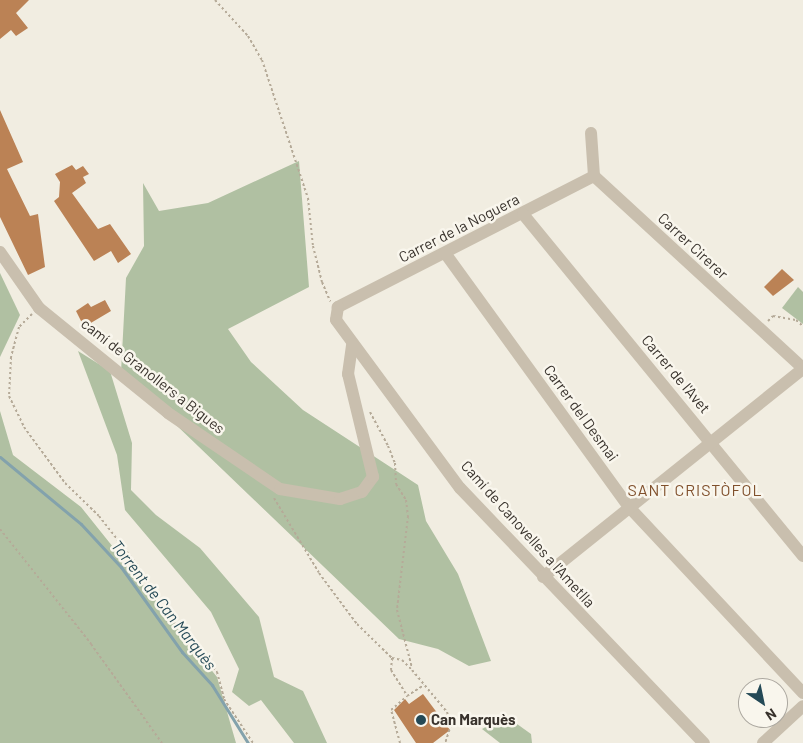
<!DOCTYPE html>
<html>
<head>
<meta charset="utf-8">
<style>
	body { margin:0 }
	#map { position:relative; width:803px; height:743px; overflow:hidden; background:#f1ede1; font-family:Barlow,sans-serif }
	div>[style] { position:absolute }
	.green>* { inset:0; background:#b0c0a2 }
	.stream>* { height:3px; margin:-1.5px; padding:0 1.5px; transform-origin:1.5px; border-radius:1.5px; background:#83a2ac }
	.building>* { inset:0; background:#bb8255 }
	.path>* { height:2px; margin-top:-1px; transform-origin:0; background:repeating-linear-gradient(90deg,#b5aa98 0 2.5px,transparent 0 5px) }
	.minor>* { height:12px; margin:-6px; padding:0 6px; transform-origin:6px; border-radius:6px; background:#c9bfae }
	.dots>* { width:14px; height:14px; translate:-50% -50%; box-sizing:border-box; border:2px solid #f9f6ed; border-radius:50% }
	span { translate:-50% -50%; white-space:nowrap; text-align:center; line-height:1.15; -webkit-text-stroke:5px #f9f6ed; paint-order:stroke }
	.street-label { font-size:15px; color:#38322c }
	.poi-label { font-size:15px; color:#38322c; font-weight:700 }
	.left { translate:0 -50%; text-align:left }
	.neighbourhood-label { font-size:16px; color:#80502c; letter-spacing:1px }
	.water-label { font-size:16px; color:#244956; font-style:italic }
	.north { position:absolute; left:738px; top:678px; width:50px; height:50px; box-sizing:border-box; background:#f9f6ed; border:1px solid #aca8a0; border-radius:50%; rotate:146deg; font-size:14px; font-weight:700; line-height:20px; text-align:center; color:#38322c }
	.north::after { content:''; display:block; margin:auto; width:18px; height:22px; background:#244956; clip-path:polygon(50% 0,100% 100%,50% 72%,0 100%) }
</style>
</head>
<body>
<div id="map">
	<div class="green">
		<div style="clip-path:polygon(299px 161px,309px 287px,228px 329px,251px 362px,303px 410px,418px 485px,426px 521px,458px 574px,491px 661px,469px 666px,438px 649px,399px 639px,121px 372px,126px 278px,144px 246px,143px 183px,159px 211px,208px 203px)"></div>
		<div style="clip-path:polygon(0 273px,20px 315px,0 357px)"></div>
		<div style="clip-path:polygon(798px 287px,803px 292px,803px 324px,782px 308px)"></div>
		<div style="clip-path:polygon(78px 351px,110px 371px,132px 443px,131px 490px,156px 515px,200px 548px,259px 617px,274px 677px,303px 691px,327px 743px,294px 743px,261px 700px,249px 706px,232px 692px,239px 669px,211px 612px,125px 510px,117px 455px)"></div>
		<div style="clip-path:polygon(0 411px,13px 455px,81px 507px,217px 677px,236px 743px,0 743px)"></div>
		<div style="clip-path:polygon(506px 716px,531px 734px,532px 743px,500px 743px,482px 729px)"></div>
	</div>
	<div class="stream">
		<div style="left:0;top:457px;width:105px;rotate:39.6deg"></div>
		<div style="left:81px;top:524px;width:59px;rotate:47.1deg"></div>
		<div style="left:121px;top:567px;width:105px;rotate:54.3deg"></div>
		<div style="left:182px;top:652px;width:45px;rotate:47.7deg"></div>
		<div style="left:212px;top:685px;width:68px;rotate:58.2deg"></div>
	</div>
	<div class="building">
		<div style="clip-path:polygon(0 0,29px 0,16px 13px,28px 28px,16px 36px,11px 30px,0 39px)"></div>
		<div style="clip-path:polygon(0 110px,23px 162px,7px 169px,30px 216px,38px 214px,45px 267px,28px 275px,0 217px)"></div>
		<div style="clip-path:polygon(72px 165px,76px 170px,83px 166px,89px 174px,83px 177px,86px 183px,72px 193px,98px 229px,110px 224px,131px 254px,118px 263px,111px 251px,94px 261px,54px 201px,59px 197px,60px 182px,55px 174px)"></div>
		<div style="clip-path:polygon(782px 269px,794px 280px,773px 296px,764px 287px)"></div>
		<div style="clip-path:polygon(105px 300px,111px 311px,84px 327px,76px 311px,88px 303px,91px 307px)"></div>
		<div style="clip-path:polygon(423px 694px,450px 730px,433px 743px,416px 743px,394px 710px,405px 699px,409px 704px)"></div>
	</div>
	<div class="path">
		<div style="left:215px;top:0;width:49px;rotate:47.5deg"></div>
		<div style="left:248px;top:36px;width:28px;rotate:60deg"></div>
		<div style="left:262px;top:60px;width:145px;rotate:71.6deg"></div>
		<div style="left:308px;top:198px;width:48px;rotate:84.1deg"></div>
		<div style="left:313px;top:246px;width:37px;rotate:76deg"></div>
		<div style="left:322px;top:282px;width:21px;rotate:67deg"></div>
		<div style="left:32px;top:314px;width:18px;rotate:135deg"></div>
		<div style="left:19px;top:327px;width:31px;rotate:105deg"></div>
		<div style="left:11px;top:357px;width:39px;rotate:93deg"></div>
		<div style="left:9px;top:396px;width:34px;rotate:64deg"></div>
		<div style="left:24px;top:427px;width:69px;rotate:53.8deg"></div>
		<div style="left:65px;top:483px;width:47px;rotate:44.1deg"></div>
		<div style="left:99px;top:516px;width:63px;rotate:52deg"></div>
		<div style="left:138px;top:566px;width:52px;rotate:60deg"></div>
		<div style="left:164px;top:611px;width:81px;rotate:49deg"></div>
		<div style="left:217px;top:672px;width:28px;rotate:75deg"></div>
		<div style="left:224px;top:699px;width:53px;rotate:56.6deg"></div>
		<div style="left:768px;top:321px;width:7px;rotate:-45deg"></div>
		<div style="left:773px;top:316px;width:23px;rotate:10deg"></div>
		<div style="left:796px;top:320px;width:9px;rotate:41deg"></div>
		<div style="left:370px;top:412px;width:38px;rotate:62deg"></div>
		<div style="left:388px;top:446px;width:18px;rotate:68deg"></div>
		<div style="left:395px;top:463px;width:21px;rotate:87deg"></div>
		<div style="left:396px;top:484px;width:19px;rotate:58deg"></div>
		<div style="left:406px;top:500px;width:16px;rotate:83deg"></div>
		<div style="left:408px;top:516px;width:95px;rotate:96.7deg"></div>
		<div style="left:397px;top:610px;width:60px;rotate:75.5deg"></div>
		<div style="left:274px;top:498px;width:87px;rotate:59deg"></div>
		<div style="left:319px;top:573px;width:64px;rotate:53.3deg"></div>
		<div style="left:357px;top:624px;width:49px;rotate:44.2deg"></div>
		<div style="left:392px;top:658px;width:10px;rotate:11deg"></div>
		<div style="left:402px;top:660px;width:14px;rotate:45deg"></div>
		<div style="left:412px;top:670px;width:55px;rotate:50.2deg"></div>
		<div style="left:447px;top:712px;width:14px;rotate:73deg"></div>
		<div style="left:451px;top:725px;width:19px;rotate:108deg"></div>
		<div style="left:0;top:529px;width:147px;rotate:51.6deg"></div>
		<div style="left:91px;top:644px;width:122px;rotate:54.4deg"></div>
		<div style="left:392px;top:658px;width:12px;rotate:95deg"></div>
		<div style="left:391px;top:670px;width:31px;rotate:58deg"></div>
		<div style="left:407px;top:696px;width:20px;rotate:-33deg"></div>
		<div style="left:400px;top:743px;width:34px;rotate:-105deg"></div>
		<div style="left:391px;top:710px;width:21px;rotate:-41deg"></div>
	</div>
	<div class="minor">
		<div style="left:591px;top:133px;width:43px;rotate:86deg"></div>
		<div style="left:594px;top:176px;width:284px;rotate:42.6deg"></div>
		<div style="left:594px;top:176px;width:288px;rotate:152.9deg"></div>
		<div style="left:338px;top:307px;width:13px;rotate:99deg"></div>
		<div style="left:336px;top:320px;width:209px;rotate:53.6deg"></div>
		<div style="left:460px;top:488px;width:353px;rotate:46.3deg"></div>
		<div style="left:523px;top:214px;width:442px;rotate:50.7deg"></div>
		<div style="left:0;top:252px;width:68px;rotate:55.1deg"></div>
		<div style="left:39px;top:308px;width:166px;rotate:39.1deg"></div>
		<div style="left:168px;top:413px;width:135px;rotate:34.2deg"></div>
		<div style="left:280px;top:489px;width:61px;rotate:9.5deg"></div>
		<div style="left:340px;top:499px;width:23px;rotate:-18deg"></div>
		<div style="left:362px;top:492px;width:19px;rotate:-54deg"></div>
		<div style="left:373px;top:477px;width:106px;rotate:-103.6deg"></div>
		<div style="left:348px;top:374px;width:30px;rotate:-82deg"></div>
		<div style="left:445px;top:253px;width:312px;rotate:54.1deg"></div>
		<div style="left:628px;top:506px;width:256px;rotate:46.9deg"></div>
		<div style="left:543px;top:577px;width:333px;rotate:-38.7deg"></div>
		<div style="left:763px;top:743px;width:54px;rotate:-42.8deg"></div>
	</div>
	<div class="dots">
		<div style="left:421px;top:720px;background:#244956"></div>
	</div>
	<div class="street-label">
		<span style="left:459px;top:228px;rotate:-27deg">Carrer de la Noguera</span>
		<span style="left:693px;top:246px;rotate:43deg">Carrer Cirerer</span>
		<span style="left:676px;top:374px;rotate:50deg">Carrer de l'Avet</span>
		<span style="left:153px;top:376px;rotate:38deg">camí de Granollers a Bigues</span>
		<span style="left:581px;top:413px;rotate:54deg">Carrer del Desmai</span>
		<span style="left:528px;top:534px;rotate:48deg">Camí de Canovelles a l'Ametlla</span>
	</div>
	<div class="poi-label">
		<span class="left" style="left:431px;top:720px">Can Marquès</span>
	</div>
	<div class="neighbourhood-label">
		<span style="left:695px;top:490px">SANT CRISTÒFOL</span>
	</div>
	<div class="water-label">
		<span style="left:164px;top:605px;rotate:52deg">Torrent de Can Marquès</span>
	</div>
	<div class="north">N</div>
</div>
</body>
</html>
